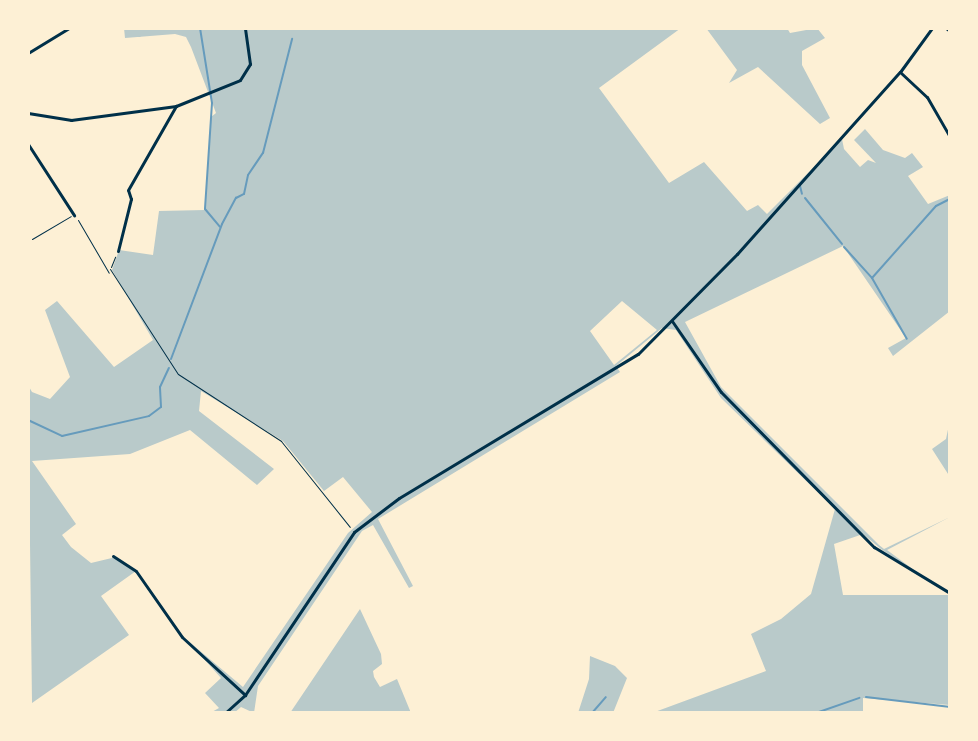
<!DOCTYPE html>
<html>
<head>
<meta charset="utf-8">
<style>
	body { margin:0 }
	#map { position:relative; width:978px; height:741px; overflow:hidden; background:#fdf0d5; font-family:"DejaVu Sans",sans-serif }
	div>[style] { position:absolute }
	.green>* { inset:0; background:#b9caca }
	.stream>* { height:2px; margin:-1px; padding:0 1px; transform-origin:1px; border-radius:1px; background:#669bbc }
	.path>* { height:1px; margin:-0.5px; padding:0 0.5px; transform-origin:0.5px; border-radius:0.5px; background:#003049 }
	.service>* { height:1px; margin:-0.5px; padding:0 0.5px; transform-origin:0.5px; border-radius:0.5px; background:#003049 }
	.minor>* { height:3px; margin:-1.5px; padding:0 1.5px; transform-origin:1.5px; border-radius:1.5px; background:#003049 }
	span { translate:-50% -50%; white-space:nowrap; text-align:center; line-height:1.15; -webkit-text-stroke:6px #fdf0d5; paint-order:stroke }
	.frame { position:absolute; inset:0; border:30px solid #fdf0d5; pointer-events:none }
</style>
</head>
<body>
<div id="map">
	<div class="green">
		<div style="clip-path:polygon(evenodd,124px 28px,681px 28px,599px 88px,669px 183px,704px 162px,747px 211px,758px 205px,767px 214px,842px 139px,844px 149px,860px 167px,868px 160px,876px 163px,854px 140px,865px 129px,883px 150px,905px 158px,912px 153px,923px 167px,908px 176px,928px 204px,950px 195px,950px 311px,893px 356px,888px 348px,906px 338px,843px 246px,685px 322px,721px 387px,879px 545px,884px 549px,950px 517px,887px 550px,937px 587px,881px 549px,863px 534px,834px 544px,843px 595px,950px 595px,950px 705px,863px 698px,863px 713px,652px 713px,766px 671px,751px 634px,781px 619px,811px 594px,835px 509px,721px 398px,676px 330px,662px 328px,616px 366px,620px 372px,378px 519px,413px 586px,409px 588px,373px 525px,362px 531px,258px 686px,254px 713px,241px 707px,234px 713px,210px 713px,219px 708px,205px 693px,221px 678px,187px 640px,243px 687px,348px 533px,372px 512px,343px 477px,324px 491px,283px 441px,201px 391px,199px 411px,274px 469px,257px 485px,190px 430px,130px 454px,32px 461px,76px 524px,62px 535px,71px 547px,91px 563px,116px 557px,136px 571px,101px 596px,129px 635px,32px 703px,28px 385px,32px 392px,50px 399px,70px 377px,45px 310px,57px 301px,114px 367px,153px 340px,112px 270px,119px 250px,153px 255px,159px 211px,205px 210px,211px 117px,216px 113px,191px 47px,186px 37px,175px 34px,125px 38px,124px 28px,622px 301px,657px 330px,614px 365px,590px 331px,622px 301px)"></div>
		<div style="clip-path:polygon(706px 28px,787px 28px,790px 33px,817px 28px,825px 38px,802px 51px,802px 65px,830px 118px,820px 124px,758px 67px,729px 83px,737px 70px)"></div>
		<div style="clip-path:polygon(950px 420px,950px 477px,932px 449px,946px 439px)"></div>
		<div style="clip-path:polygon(360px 609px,381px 654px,382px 664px,373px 671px,374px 677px,380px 687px,397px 679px,411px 713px,290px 713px)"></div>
		<div style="clip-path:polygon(590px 656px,615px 666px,627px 678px,613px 713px,578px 713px,589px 679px)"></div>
	</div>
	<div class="stream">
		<div style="left:200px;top:28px;width:76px;rotate:80.9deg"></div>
		<div style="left:212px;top:103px;width:106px;rotate:93.8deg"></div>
		<div style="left:205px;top:209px;width:23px;rotate:50deg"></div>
		<div style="left:800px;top:186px;width:8px;rotate:76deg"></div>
		<div style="left:805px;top:198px;width:59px;rotate:51.2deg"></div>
		<div style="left:844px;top:247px;width:42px;rotate:47.9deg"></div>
		<div style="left:872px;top:278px;width:70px;rotate:60.2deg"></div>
		<div style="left:872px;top:278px;width:96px;rotate:-48.4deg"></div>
		<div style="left:936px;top:206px;width:16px;rotate:-27deg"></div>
		<div style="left:171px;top:359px;width:144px;rotate:-69.3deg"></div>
		<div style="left:222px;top:224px;width:30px;rotate:-62deg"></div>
		<div style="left:236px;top:198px;width:9px;rotate:-27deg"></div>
		<div style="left:244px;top:194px;width:19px;rotate:-78deg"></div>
		<div style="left:248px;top:175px;width:27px;rotate:-56deg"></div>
		<div style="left:263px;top:153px;width:118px;rotate:-75.7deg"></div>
		<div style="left:28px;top:420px;width:38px;rotate:25deg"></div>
		<div style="left:62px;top:436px;width:89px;rotate:-12.9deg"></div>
		<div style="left:149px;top:416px;width:15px;rotate:-37deg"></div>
		<div style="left:161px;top:407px;width:20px;rotate:-93deg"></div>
		<div style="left:160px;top:387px;width:21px;rotate:-65deg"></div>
		<div style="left:866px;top:697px;width:85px;rotate:6.8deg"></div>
		<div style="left:592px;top:713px;width:21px;rotate:-49deg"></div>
		<div style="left:816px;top:713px;width:46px;rotate:-19.2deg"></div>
	</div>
	<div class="path">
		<div style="left:78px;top:220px;width:61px;rotate:59.7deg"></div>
		<div style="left:111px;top:267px;width:11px;rotate:-68deg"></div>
		<div style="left:110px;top:269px;width:125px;rotate:57.1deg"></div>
		<div style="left:178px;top:374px;width:123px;rotate:33deg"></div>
		<div style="left:281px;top:441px;width:110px;rotate:51.3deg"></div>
	</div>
	<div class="service">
		<div style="left:32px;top:239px;width:45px;rotate:-30.5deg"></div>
	</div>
	<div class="minor">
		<div style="left:946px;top:28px;width:5px;rotate:37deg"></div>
		<div style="left:28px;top:53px;width:48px;rotate:-31.4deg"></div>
		<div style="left:900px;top:72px;width:37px;rotate:43deg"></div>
		<div style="left:927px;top:97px;width:46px;rotate:60.1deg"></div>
		<div style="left:28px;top:113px;width:44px;rotate:9.2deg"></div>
		<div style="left:71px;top:120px;width:106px;rotate:-7.6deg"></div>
		<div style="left:176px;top:106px;width:69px;rotate:-22.1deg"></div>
		<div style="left:240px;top:80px;width:19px;rotate:-58deg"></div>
		<div style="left:250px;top:64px;width:36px;rotate:-98deg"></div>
		<div style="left:28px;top:144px;width:85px;rotate:57.1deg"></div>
		<div style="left:118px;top:251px;width:54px;rotate:-76deg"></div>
		<div style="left:131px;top:199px;width:9px;rotate:-108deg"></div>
		<div style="left:128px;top:190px;width:97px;rotate:-60.3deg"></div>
		<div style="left:672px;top:321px;width:86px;rotate:55.4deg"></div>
		<div style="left:721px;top:392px;width:218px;rotate:45.4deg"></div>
		<div style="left:874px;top:547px;width:89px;rotate:31.2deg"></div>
		<div style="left:113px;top:556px;width:27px;rotate:33deg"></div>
		<div style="left:136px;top:571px;width:80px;rotate:55.1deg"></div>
		<div style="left:182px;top:637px;width:86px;rotate:42.6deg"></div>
		<div style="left:225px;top:713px;width:27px;rotate:-42deg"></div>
		<div style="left:245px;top:695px;width:196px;rotate:-56.2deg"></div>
		<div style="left:354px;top:532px;width:56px;rotate:-37.1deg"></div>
		<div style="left:399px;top:498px;width:279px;rotate:-31.1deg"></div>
		<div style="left:638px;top:354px;width:141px;rotate:-45.3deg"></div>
		<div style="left:737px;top:254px;width:244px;rotate:-48.2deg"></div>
		<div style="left:900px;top:72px;width:54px;rotate:-54deg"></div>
	</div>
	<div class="frame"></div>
</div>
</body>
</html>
